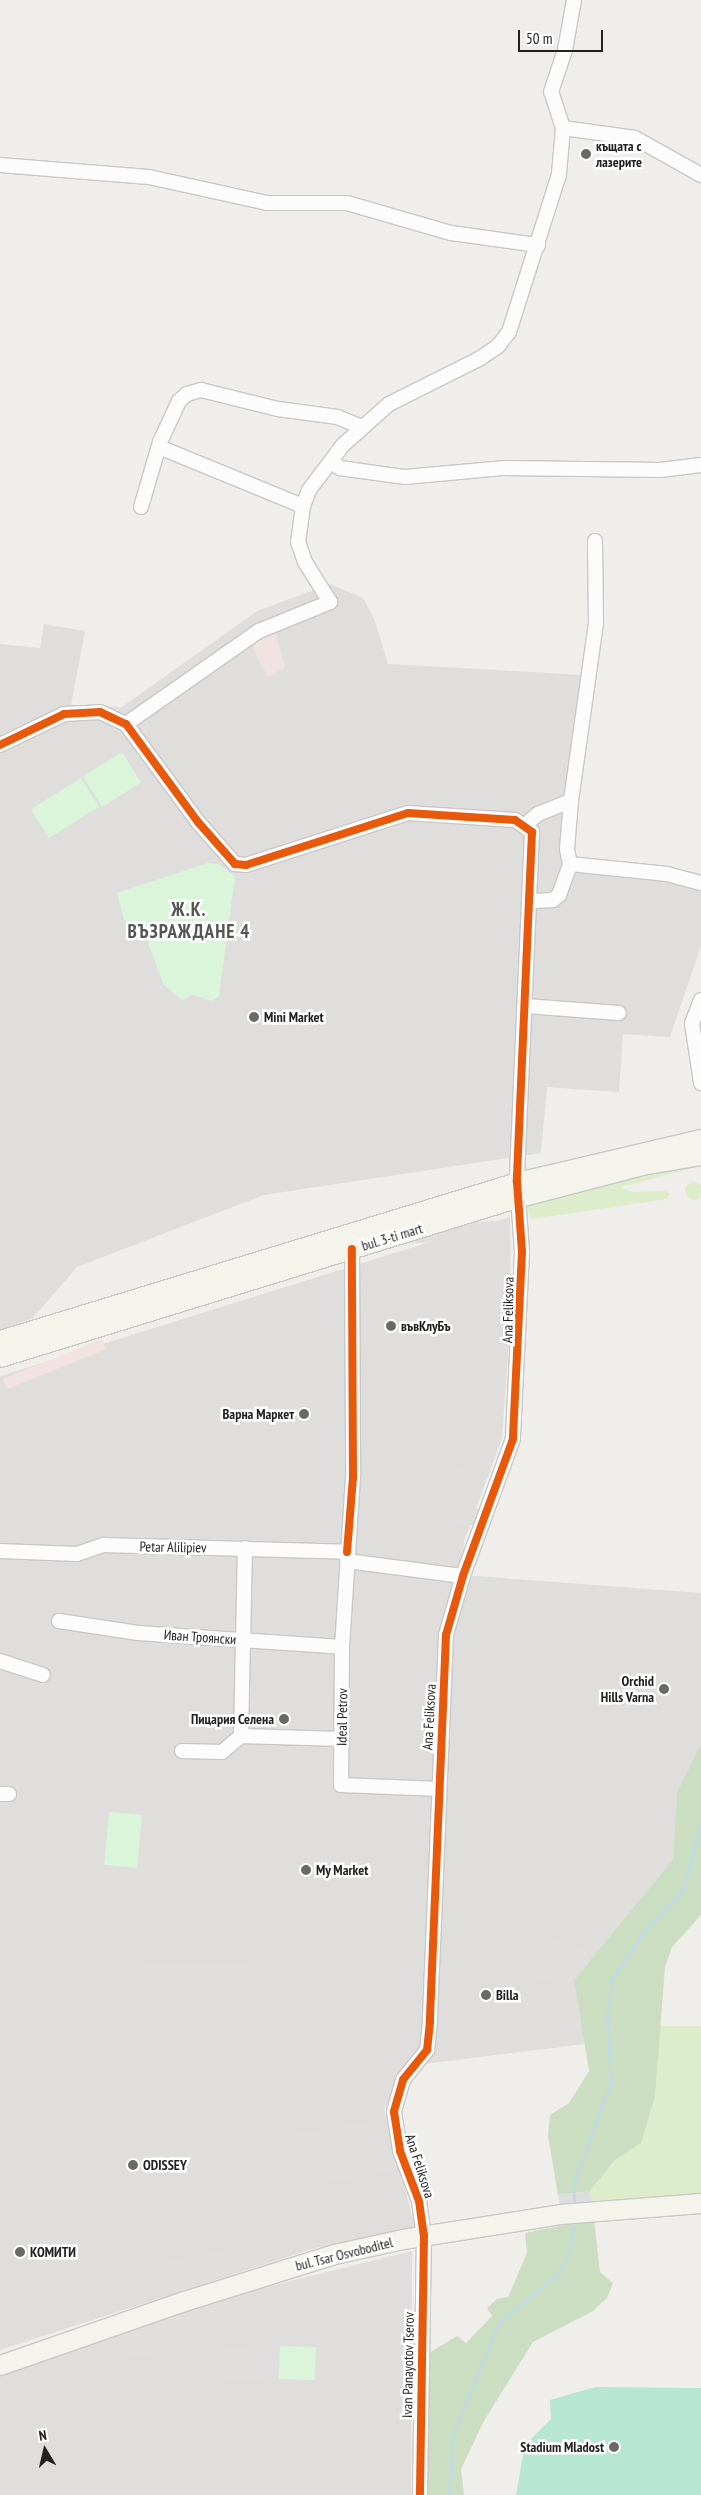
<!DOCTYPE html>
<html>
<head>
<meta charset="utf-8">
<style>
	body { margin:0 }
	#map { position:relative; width:701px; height:2495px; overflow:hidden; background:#f0eeeb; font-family:"PT Sans Narrow",sans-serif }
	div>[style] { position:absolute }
	.residential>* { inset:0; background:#dfdedc }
	.commercial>* { inset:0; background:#f1e3e1; transform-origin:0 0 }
	.grass>* { inset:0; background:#ddeccb }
	.round { border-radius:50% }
	.forest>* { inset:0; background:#cbdec1 }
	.park>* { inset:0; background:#daf5da; transform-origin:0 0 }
	.pitch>* { inset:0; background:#b7e6d2 }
	.parking>* { inset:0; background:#e0dfde; transform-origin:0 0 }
	.pier>* { inset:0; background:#dedddd; transform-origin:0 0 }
	.stream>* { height:3px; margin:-1.5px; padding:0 1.5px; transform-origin:1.5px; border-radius:1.5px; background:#bfdbe3 }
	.roads { filter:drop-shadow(1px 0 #c9c8c7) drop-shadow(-1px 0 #c9c8c7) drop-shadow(0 1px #c9c8c7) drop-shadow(0 -1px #c9c8c7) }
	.street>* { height:14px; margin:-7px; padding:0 7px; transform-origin:7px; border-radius:7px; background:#fdfcfc }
	.secondary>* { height:19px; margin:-9.5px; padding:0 9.5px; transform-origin:9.5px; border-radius:9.5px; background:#f4f4ed }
	.cycleway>* { height:8px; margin:-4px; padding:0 4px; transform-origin:4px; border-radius:4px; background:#e8590c }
	.dots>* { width:14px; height:14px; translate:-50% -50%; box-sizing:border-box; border:2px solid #fff; border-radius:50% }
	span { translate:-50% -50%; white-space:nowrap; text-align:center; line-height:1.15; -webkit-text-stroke:5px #fff; paint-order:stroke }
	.poi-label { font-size:14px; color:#222; font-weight:700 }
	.left { translate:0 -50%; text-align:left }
	.right { translate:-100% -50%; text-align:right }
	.street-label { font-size:14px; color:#222 }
	.district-label { font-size:19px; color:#555; font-weight:700; letter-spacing:1px }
	.north { position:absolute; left:20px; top:2425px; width:50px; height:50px; -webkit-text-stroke:4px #fff; paint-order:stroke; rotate:351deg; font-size:14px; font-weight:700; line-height:20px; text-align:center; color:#222 }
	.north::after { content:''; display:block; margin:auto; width:18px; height:22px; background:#222; clip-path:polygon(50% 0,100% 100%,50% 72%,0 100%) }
	.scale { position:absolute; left:518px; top:30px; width:85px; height:22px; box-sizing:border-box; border:2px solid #222; border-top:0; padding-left:6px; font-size:15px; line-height:18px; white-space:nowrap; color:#222; -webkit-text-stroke:4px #fff; paint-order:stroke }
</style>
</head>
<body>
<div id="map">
	<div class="residential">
		<div style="clip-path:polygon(330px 584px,363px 598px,374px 618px,388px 664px,585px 675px,568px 869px,580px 873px,623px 874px,701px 887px,701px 946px,670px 1037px,623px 1034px,619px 1092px,547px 1087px,541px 1153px,264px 1195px,77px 1267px,33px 1318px,0 1330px,0 644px,40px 648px,44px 624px,85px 631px,71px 705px,122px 707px,257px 611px)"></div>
		<div style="clip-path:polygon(510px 1217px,511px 1314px,502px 1438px,464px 1541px,463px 1575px,701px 1593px,701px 1744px,677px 1792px,673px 1859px,574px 1980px,585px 2044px,424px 2064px,384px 2108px,415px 2227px,315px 2248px,0 2350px,0 1376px)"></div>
		<div style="clip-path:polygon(412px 2251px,411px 2495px,0 2495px,0 2372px,210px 2301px)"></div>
	</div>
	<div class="commercial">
		<div style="clip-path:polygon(276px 633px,285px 668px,268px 677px,253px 648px,255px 643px)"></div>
		<div style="left:102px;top:1339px;width:11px;height:107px;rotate:68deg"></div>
	</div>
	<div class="grass">
		<div style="clip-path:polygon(701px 1158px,701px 1166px,621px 1187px,632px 1192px,665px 1191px,670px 1194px,667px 1199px,533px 1219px,529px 1216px,527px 1204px)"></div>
		<div class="round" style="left:685px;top:1182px;width:18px;height:18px"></div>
		<div style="clip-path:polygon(660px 2026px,701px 2026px,701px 2194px,591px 2201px,590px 2191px,614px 2161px,641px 2143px,655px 2097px)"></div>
	</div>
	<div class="forest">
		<div style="clip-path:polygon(701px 1744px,701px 1915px,672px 1947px,665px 1967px,655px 2097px,641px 2143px,614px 2161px,590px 2191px,558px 2195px,548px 2136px,550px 2115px,569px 2103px,589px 2071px,574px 1980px,673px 1859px,677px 1792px)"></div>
		<div style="clip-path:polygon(594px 2219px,600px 2272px,613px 2283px,607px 2298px,593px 2311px,533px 2342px,484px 2421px,461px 2469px,464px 2495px,428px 2495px,428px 2357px,432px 2351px,457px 2336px,466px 2343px,492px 2316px,487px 2308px,497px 2299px,508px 2297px,527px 2253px,525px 2233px)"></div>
	</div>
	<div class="park">
		<div style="left:122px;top:752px;width:36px;height:46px;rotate:58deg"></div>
		<div style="left:81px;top:778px;width:34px;height:59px;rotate:58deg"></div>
		<div style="clip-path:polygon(208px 863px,218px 864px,235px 876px,219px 996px,212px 1001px,193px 995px,182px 1000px,164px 985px,147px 940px,124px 920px,117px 893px)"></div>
		<div style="left:109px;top:1812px;width:33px;height:53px;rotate:5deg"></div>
		<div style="left:280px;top:2346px;width:36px;height:33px;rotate:2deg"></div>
	</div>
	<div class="pitch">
		<div style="clip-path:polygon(595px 2387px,701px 2388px,701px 2495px,516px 2495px,523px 2455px,530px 2440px,551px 2419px,550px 2400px)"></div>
	</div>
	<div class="parking">
		<div style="left:494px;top:1221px;width:18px;height:138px;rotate:87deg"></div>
		<div style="clip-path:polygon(438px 1466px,469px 1467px,467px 1506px,487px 1512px,482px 1526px,455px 1524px,453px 1554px,436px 1552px)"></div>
		<div style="clip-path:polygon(530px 1931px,589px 1950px,568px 1985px,534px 1979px)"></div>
		<div style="left:140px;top:1963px;width:111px;height:31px"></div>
		<div style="clip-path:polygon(380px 2120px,398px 2170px,333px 2181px,311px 2163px,303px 2171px,286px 2160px,283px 2136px)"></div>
		<div style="clip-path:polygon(241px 2248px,245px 2267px,171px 2295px,165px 2261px)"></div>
		<div style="clip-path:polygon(220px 2302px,221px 2349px,270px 2344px,270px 2380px,221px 2379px,220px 2357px,215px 2353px,127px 2355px,125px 2333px)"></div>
		<div style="left:81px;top:2470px;width:94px;height:25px;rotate:1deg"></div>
	</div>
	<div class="pier">
		<div style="left:590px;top:2191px;width:28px;height:32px;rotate:82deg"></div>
	</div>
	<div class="stream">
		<div style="left:574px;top:2206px;width:24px;rotate:-90deg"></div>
		<div style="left:574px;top:2182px;width:107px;rotate:-69.7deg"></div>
		<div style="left:611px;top:2082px;width:67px;rotate:-93.4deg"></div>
		<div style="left:607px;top:2015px;width:37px;rotate:-81deg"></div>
		<div style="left:613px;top:1978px;width:53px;rotate:-56.6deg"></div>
		<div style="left:642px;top:1934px;width:60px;rotate:-47deg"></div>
		<div style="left:683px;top:1890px;width:70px;rotate:-75.2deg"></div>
		<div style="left:449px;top:2495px;width:61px;rotate:-86.2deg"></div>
		<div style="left:453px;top:2434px;width:121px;rotate:-67.7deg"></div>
		<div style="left:499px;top:2322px;width:74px;rotate:-39.5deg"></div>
		<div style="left:556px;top:2275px;width:21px;rotate:-55deg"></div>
		<div style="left:568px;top:2258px;width:39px;rotate:-80deg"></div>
	</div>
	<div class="roads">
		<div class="street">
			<div style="left:563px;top:128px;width:73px;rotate:7.9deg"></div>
			<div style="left:635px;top:138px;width:76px;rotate:29.3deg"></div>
			<div style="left:0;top:165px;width:149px;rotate:4.6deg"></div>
			<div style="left:149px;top:177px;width:121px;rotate:12.4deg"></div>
			<div style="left:267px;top:203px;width:80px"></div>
			<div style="left:347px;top:203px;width:108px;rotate:16.1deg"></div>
			<div style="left:451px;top:233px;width:88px;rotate:7.9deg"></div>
			<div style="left:159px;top:447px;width:156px;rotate:22.3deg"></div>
			<div style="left:331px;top:462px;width:11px;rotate:34deg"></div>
			<div style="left:340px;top:468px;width:66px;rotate:7.9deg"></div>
			<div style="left:405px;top:477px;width:98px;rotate:-5.2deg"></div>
			<div style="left:503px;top:468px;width:157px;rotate:0.7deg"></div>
			<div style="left:660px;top:470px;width:41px;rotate:-7deg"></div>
			<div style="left:141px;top:507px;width:68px;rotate:-73.7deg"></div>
			<div style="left:160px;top:442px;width:45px;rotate:-65.1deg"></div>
			<div style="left:179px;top:401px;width:11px;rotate:-41deg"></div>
			<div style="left:187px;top:394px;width:15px;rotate:-16deg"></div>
			<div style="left:201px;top:390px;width:79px;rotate:13.9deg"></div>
			<div style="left:278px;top:409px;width:60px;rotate:7.7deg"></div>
			<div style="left:337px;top:417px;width:27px;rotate:22deg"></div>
			<div style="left:595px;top:541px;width:82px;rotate:89.3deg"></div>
			<div style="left:596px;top:623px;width:180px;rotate:98deg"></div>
			<div style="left:571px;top:801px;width:48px;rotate:94.8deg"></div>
			<div style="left:567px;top:849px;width:15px;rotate:79deg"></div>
			<div style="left:570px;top:864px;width:98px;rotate:5.9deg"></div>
			<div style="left:667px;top:874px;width:35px;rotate:15deg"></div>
			<div style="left:126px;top:724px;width:162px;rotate:-35deg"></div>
			<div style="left:259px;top:631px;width:77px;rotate:-22.2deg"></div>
			<div style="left:330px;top:602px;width:47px;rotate:-122deg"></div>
			<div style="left:305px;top:562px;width:21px;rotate:-109deg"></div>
			<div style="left:298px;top:542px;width:36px;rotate:-82deg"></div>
			<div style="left:303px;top:506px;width:17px;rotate:-69deg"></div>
			<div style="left:309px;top:490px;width:56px;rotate:-52.9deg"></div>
			<div style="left:343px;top:445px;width:62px;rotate:-41.7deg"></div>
			<div style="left:389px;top:404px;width:101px;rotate:-26.6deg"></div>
			<div style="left:479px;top:359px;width:23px;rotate:-34deg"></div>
			<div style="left:498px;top:346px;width:18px;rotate:-52deg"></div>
			<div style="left:509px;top:332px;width:166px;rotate:-72.4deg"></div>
			<div style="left:559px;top:174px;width:46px;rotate:-85deg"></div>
			<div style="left:563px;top:128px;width:38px;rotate:-108deg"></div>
			<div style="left:551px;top:92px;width:44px;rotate:-71.6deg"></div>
			<div style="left:565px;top:50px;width:51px;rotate:-79.8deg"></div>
			<div style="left:0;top:745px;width:71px;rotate:-25.8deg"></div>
			<div style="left:64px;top:714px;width:36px;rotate:-3deg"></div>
			<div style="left:100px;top:712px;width:29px;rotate:25deg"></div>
			<div style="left:126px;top:724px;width:122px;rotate:53.7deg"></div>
			<div style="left:198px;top:822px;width:56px;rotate:48.6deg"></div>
			<div style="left:235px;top:864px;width:11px;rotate:5deg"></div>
			<div style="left:246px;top:865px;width:170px;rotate:-17.8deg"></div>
			<div style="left:408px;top:813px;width:107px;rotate:3.7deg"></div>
			<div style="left:515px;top:820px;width:21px;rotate:35deg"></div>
			<div style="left:532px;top:832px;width:350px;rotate:92.5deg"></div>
			<div style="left:517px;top:1182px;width:70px;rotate:85.9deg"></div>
			<div style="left:522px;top:1252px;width:187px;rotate:92.8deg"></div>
			<div style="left:513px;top:1439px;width:146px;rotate:110.1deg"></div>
			<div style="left:463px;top:1576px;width:61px;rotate:106.1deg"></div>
			<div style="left:446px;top:1635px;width:387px;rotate:92.4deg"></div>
			<div style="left:430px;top:2022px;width:28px;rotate:96deg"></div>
			<div style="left:427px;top:2050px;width:38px;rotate:129deg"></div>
			<div style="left:403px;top:2080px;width:33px;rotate:106deg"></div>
			<div style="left:394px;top:2112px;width:39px;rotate:81deg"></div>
			<div style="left:400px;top:2151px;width:53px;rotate:69.2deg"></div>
			<div style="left:419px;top:2201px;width:34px;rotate:82deg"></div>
			<div style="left:424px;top:2235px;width:260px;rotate:90.9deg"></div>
			<div style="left:526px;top:824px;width:16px;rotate:-40deg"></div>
			<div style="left:538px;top:814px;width:35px;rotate:-22deg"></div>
			<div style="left:532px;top:901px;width:21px;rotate:-3deg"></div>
			<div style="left:553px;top:900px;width:8px;rotate:-40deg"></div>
			<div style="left:559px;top:895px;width:33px;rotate:-70deg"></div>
			<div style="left:701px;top:1000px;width:25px;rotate:111deg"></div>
			<div style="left:692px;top:1023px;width:61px;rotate:81.5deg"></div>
			<div style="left:526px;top:1006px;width:93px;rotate:4.3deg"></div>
			<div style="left:352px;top:1249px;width:228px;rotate:89.7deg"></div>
			<div style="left:353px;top:1477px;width:170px;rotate:93.7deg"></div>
			<div style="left:342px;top:1647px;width:138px;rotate:90.4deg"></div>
			<div style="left:341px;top:1785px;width:98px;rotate:2.3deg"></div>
			<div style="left:0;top:1551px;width:77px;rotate:2.2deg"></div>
			<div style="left:77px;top:1554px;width:28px;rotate:-19deg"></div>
			<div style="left:103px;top:1545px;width:244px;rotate:1.6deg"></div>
			<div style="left:347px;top:1561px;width:117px;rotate:7.4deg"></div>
			<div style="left:59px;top:1621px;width:80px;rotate:8.6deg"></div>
			<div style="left:138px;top:1633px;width:204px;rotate:3.9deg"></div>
			<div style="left:0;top:1661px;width:45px;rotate:18deg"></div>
			<div style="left:241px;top:1736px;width:101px;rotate:1.7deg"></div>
			<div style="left:182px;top:1751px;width:40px;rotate:1.4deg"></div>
			<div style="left:222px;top:1752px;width:25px;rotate:-40deg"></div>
			<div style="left:241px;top:1736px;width:188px;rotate:-88.8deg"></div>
			<div style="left:0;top:1794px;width:9px"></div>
		</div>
		<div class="secondary">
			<div style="left:0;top:1340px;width:541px;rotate:-16.99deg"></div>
			<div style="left:517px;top:1182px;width:189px;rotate:-13.2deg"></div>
			<div style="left:0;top:1357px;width:543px;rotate:-17.13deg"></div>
			<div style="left:519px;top:1197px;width:131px;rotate:-14.6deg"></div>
			<div style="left:646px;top:1164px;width:56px;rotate:-9.3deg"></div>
			<div style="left:0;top:2365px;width:192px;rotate:-19.2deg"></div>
			<div style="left:181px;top:2302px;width:160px;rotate:-17.4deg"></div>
			<div style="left:334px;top:2254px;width:71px;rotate:-12.3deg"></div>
			<div style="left:403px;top:2239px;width:159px;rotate:-9deg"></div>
			<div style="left:560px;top:2214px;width:141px;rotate:-4.5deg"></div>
		</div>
	</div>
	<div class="cycleway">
		<div style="left:0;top:745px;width:71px;rotate:-25.8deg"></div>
		<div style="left:64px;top:714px;width:36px;rotate:-3deg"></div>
		<div style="left:100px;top:712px;width:29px;rotate:25deg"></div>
		<div style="left:126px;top:724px;width:122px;rotate:53.7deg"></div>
		<div style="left:198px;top:822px;width:56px;rotate:48.6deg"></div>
		<div style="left:235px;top:864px;width:11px;rotate:5deg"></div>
		<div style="left:246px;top:865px;width:170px;rotate:-17.8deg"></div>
		<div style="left:408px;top:813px;width:107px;rotate:3.7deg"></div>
		<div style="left:515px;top:820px;width:21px;rotate:35deg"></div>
		<div style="left:532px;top:832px;width:350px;rotate:92.5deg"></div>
		<div style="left:517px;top:1182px;width:70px;rotate:85.9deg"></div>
		<div style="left:522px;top:1252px;width:187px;rotate:92.8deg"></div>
		<div style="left:513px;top:1439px;width:146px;rotate:110.1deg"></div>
		<div style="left:463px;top:1576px;width:61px;rotate:106.1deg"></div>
		<div style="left:446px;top:1635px;width:387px;rotate:92.4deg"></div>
		<div style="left:430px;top:2022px;width:28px;rotate:96deg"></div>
		<div style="left:427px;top:2050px;width:38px;rotate:129deg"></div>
		<div style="left:403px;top:2080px;width:33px;rotate:106deg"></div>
		<div style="left:394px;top:2112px;width:39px;rotate:81deg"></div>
		<div style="left:400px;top:2151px;width:53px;rotate:69.2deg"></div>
		<div style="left:419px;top:2201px;width:34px;rotate:82deg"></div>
		<div style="left:424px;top:2235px;width:260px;rotate:90.9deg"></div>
		<div style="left:347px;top:1552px;width:75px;rotate:-85.4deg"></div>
		<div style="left:353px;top:1477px;width:228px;rotate:-90.3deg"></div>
	</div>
	<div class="dots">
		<div style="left:586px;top:154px;background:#6a6968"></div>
		<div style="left:254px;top:1017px;background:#6a6968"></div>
		<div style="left:391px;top:1326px;background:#6a6968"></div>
		<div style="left:304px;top:1414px;background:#6a6968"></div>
		<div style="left:664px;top:1689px;background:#6a6968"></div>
		<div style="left:284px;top:1719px;background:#6a6968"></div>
		<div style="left:306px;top:1870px;background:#6a6968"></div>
		<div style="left:486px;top:1995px;background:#6a6968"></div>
		<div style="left:133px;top:2165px;background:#6a6968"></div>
		<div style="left:20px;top:2252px;background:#6a6968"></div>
		<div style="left:614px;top:2447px;background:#6a6968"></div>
	</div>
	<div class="poi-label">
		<span class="left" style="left:596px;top:154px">къщата с<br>лазерите</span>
		<span class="left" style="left:264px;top:1017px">Mini Market</span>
		<span class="left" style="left:401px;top:1326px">въвКлуБъ</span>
		<span class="right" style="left:294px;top:1414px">Варна Маркет</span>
		<span class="right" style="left:654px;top:1689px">Orchid<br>Hills Varna</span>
		<span class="right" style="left:274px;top:1719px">Пицария Селена</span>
		<span class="left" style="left:316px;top:1870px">My Market</span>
		<span class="left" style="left:496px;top:1995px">Billa</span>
		<span class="left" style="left:143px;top:2165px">ODISSEY</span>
		<span class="left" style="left:30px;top:2252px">КОМИТИ</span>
		<span class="right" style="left:604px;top:2447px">Stadium Mladost</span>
	</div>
	<div class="street-label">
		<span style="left:392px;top:1237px;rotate:-17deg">bul. 3-ti mart</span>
		<span style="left:508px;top:1310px;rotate:-89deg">Ana Feliksova</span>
		<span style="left:173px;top:1547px;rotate:1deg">Petar Alilipiev</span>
		<span style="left:200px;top:1637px;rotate:4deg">Иван Троянски</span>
		<span style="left:342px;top:1717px;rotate:-89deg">Ideal Petrov</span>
		<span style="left:429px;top:1717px;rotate:-87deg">Ana Feliksova</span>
		<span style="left:420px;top:2166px;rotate:72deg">Ana Feliksova</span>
		<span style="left:344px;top:2254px;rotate:-14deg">bul. Tsar Osvoboditel</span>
		<span style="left:408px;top:2365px;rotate:-89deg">Ivan Panayotov Tserov</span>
	</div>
	<div class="district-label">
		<span style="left:189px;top:921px">Ж.К.<br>ВЪЗРАЖДАНЕ 4</span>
	</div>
	<div class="north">N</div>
	<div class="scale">50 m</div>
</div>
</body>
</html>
